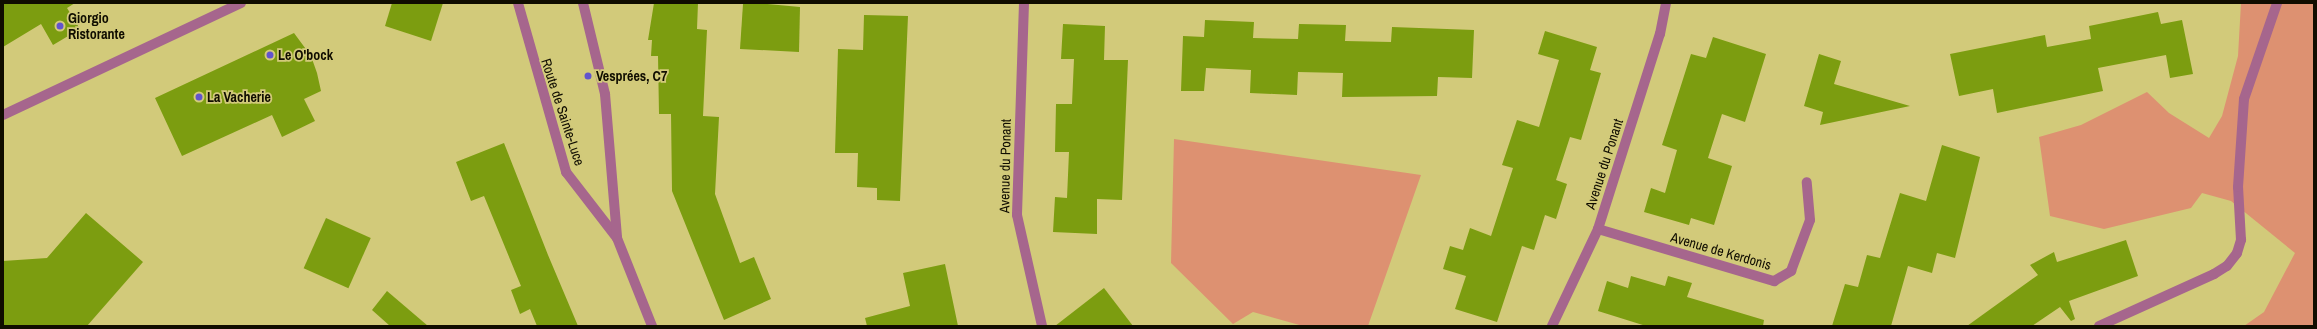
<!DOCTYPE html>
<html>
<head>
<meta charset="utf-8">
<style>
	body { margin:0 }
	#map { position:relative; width:2317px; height:329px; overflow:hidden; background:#d2ca7a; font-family:"Archivo Narrow",sans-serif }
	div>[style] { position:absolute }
	.green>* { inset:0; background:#dd9171 }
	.building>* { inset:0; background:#7c9d10; transform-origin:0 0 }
	.minor>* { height:10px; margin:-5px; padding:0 5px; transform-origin:5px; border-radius:5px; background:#a6668d }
	.dots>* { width:11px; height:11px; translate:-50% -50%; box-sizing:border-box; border:2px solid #d2ca7a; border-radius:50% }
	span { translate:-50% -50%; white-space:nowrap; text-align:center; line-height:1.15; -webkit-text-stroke:3.5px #d2ca7a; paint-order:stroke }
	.poi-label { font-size:14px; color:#100d00; font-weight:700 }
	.left { translate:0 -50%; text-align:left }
	.street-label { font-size:14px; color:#100d00 }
	.frame { position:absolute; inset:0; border:4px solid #100d00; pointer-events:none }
</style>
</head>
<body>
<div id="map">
	<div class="green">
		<div style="clip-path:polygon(2241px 3px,2314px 3px,2314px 326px,2244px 326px,2264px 312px,2295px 253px,2231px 201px,2202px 193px,2191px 208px,2104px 229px,2050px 216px,2039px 137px,2081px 125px,2147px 92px,2169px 113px,2209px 138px,2222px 116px,2238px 56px)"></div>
		<div style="clip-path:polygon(1174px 139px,1421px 175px,1368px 326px,1303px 326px,1253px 312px,1233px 324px,1171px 263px)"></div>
	</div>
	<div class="building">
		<div style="clip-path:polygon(3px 3px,75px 3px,67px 8px,80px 29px,53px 45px,41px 24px,3px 47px)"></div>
		<div style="clip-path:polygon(392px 3px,443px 3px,431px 41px,385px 26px)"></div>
		<div style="clip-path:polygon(654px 3px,698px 3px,697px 29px,707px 30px,703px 116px,719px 117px,715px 194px,740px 263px,754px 257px,771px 299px,724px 320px,672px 191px,671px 114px,659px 114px,658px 56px,651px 56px,652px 40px,648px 40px)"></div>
		<div style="clip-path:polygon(757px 3px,800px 7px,799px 52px,740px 49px,743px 4px)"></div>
		<div style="clip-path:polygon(2158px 12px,2161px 24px,2182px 20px,2193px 74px,2170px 78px,2166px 55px,2098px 68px,2103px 91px,1997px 113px,1993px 89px,1959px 96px,1950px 54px,2045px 35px,2047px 47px,2091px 39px,2089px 26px)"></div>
		<div style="clip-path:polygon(864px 15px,908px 16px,900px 201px,877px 200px,877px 188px,857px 187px,858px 153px,835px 153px,838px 49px,863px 50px)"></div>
		<div style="clip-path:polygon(1205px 20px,1254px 22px,1253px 38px,1298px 39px,1299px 24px,1346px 25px,1345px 41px,1391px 42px,1392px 27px,1474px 30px,1472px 78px,1438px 77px,1437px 96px,1342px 97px,1343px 73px,1298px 72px,1297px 95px,1274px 94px,1250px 93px,1251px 70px,1206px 68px,1204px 91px,1181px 91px,1183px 36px,1204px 37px)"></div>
		<div style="clip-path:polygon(1063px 24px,1105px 26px,1104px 60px,1128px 60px,1122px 200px,1097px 199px,1097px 234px,1053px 232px,1055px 197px,1067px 198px,1069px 152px,1055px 152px,1056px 104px,1072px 104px,1074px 59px,1061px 59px)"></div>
		<div style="clip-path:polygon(1545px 31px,1597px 47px,1590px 70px,1601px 73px,1581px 140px,1570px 137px,1556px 180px,1567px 184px,1556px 219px,1545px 215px,1534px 250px,1522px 246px,1497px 322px,1455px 309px,1466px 276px,1443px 269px,1450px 246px,1463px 250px,1470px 228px,1491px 236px,1513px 168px,1502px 165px,1517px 120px,1539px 127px,1559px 60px,1538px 54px)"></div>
		<div style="clip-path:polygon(294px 33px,311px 56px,317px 73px,321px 91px,304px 99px,315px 121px,282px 137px,272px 115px,182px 156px,155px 98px)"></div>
		<div style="clip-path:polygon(1713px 37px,1766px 54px,1745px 122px,1722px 114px,1708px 158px,1732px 166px,1714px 225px,1691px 218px,1689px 225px,1644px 212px,1651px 188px,1665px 193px,1677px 150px,1662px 145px,1691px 54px,1706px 58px)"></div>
		<div style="clip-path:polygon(1819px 54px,1841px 61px,1834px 84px,1910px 106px,1820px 125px,1823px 112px,1804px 106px)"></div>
		<div style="clip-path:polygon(504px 143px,548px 255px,578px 326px,537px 326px,530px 309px,520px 314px,511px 290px,521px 286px,484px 196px,471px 201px,456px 162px)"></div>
		<div style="clip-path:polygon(1942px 145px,1980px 157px,1955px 258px,1937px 253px,1932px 273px,1908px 266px,1891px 326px,1832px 326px,1845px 284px,1858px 287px,1867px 255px,1880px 258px,1900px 193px,1926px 201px)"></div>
		<div style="clip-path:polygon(86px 213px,143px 262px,87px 326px,3px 326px,3px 261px,47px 258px)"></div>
		<div style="left:326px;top:218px;width:49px;height:55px;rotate:24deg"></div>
		<div style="clip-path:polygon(2126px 240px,2138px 276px,2069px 301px,2075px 319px,2071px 321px,2060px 307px,2032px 326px,1967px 326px,2038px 275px,2030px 265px,2054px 252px,2057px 262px)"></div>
		<div style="clip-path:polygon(945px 264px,958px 326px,867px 326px,865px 318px,910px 306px,903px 273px)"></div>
		<div style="clip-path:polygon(1631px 276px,1665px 286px,1668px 276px,1692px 283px,1687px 297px,1764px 320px,1763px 326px,1646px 326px,1598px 311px,1607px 281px,1628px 288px)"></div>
		<div style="clip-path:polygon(1104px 288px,1133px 326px,1055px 326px)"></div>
		<div style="clip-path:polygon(387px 291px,428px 326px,390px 326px,372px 310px)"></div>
	</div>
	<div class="minor">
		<div style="left:518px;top:3px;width:176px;rotate:74.1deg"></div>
		<div style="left:566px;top:172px;width:83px;rotate:52.3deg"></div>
		<div style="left:617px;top:238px;width:95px;rotate:68.3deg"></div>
		<div style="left:583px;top:3px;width:94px;rotate:76.4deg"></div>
		<div style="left:605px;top:94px;width:144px;rotate:85.2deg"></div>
		<div style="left:1024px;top:3px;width:212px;rotate:91.9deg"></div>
		<div style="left:1017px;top:215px;width:114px;rotate:77.3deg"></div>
		<div style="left:3px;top:115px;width:263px;rotate:-25.2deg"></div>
		<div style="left:1598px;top:229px;width:184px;rotate:16.5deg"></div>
		<div style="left:1774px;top:281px;width:20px;rotate:-30deg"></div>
		<div style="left:1791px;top:271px;width:54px;rotate:-69.6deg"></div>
		<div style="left:1810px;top:220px;width:38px;rotate:-95deg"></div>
		<div style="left:1552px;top:326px;width:107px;rotate:-64.6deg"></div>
		<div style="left:1598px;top:229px;width:205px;rotate:-72.4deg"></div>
		<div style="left:1660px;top:34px;width:32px;rotate:-79deg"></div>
		<div style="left:2099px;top:326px;width:126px;rotate:-24.3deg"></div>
		<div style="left:2214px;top:274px;width:15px;rotate:-32deg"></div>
		<div style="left:2227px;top:266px;width:16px;rotate:-52deg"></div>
		<div style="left:2237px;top:253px;width:14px;rotate:-73deg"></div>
		<div style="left:2241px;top:240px;width:53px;rotate:-93.2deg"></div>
		<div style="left:2238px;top:187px;width:88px;rotate:-86.1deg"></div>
		<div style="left:2244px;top:99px;width:102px;rotate:-71deg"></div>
	</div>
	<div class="dots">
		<div style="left:60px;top:26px;background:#6254cd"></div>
		<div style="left:270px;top:55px;background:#6254cd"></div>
		<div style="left:588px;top:76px;background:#6254cd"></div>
		<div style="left:199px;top:97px;background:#6254cd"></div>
	</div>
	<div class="poi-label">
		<span class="left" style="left:68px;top:26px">Giorgio<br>Ristorante</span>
		<span class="left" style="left:278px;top:55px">Le O'bock</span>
		<span class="left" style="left:596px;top:76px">Vesprées, C7</span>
		<span class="left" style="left:207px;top:97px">La Vacherie</span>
	</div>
	<div class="street-label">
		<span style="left:563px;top:112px;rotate:72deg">Route de Sainte-Luce</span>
		<span style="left:1604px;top:164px;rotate:-72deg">Avenue du Ponant</span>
		<span style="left:1005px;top:166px;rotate:-89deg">Avenue du Ponant</span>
		<span style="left:1721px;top:251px;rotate:16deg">Avenue de Kerdonis</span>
	</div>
	<div class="frame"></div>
</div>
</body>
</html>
